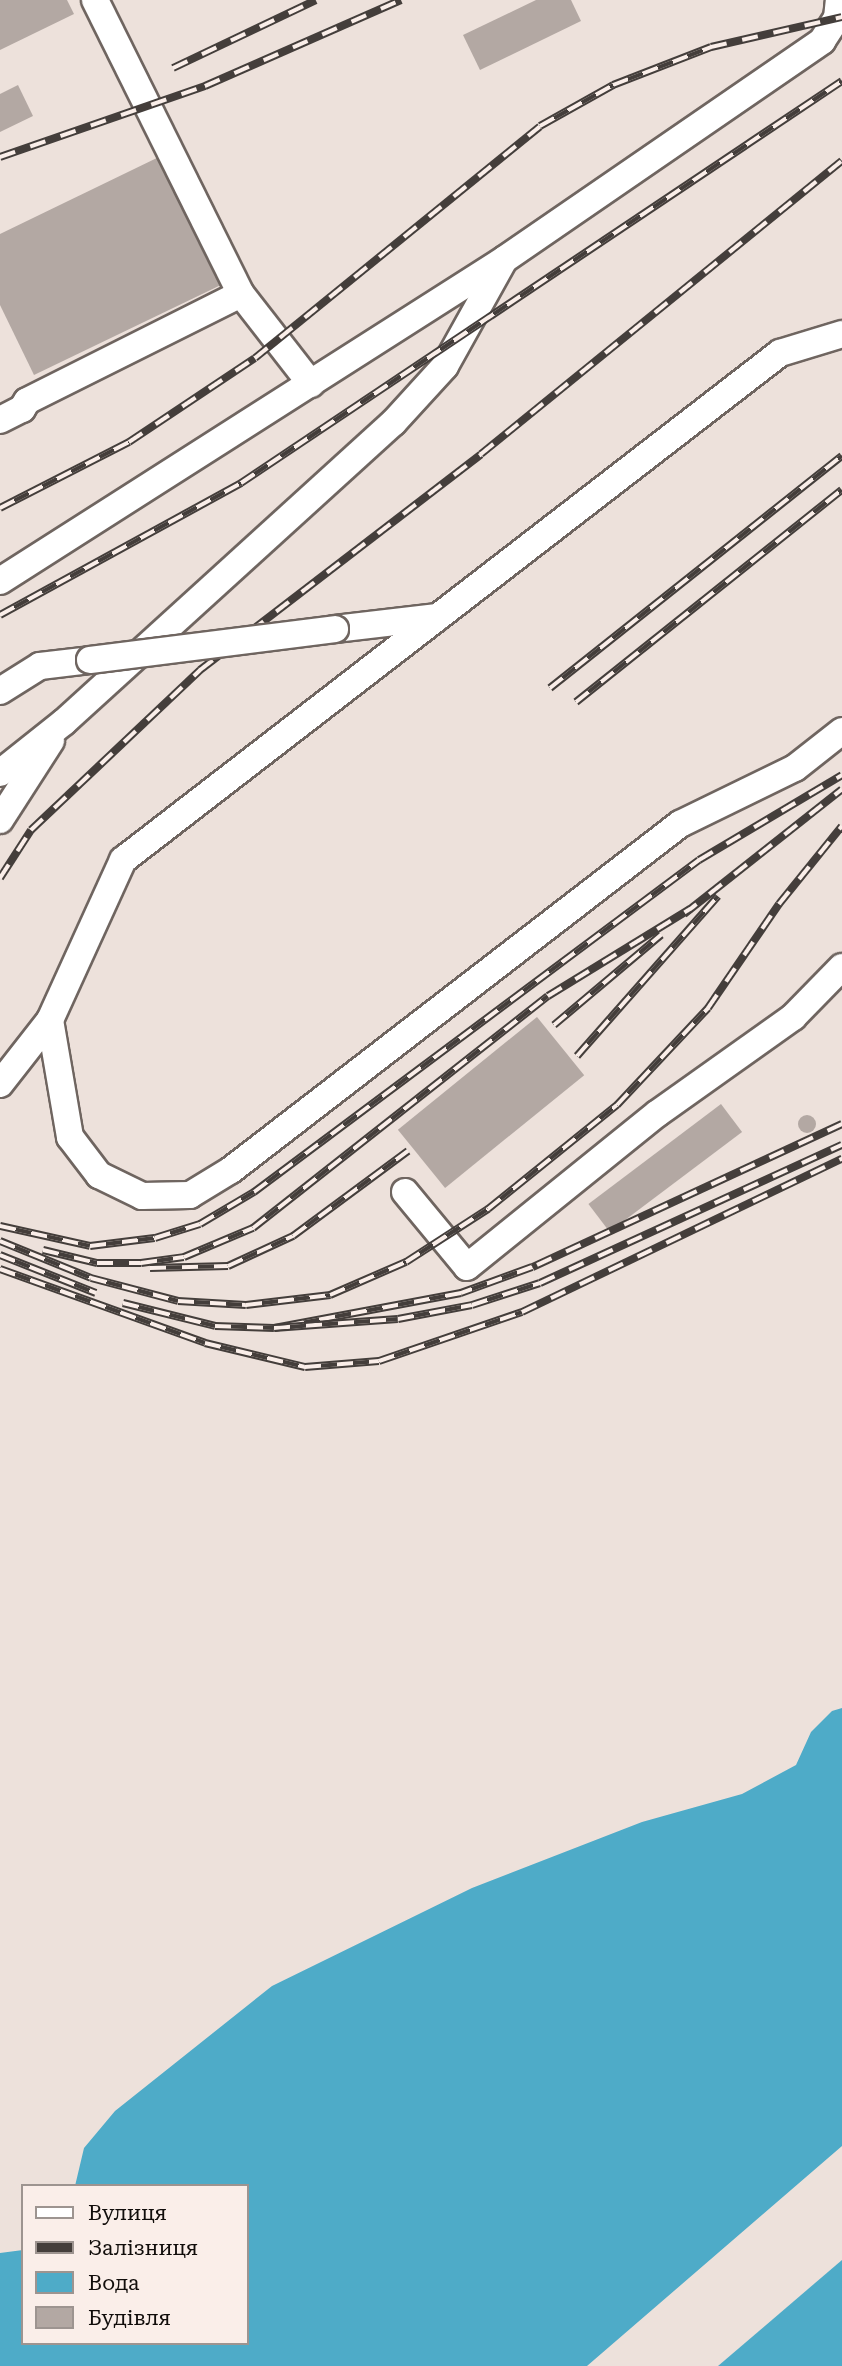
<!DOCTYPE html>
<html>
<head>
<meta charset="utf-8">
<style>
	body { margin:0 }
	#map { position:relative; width:842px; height:2366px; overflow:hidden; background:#ede1db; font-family:"Roboto Serif",serif }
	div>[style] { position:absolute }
	.water>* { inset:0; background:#4eabc8 }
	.building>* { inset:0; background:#b3a8a3; transform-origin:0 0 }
	.round { border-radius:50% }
	.roads { filter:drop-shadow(2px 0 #6f6560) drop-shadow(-2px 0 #6f6560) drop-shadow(0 2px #6f6560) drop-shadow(0 -2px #6f6560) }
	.minor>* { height:26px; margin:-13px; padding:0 13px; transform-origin:13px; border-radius:13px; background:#fff }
	.rail>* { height:8px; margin-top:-4px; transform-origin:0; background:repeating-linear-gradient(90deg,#faeee9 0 16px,#443e3b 0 32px); box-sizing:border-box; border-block:2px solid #443e3b }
	.bridges { filter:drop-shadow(2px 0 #6f6560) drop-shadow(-2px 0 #6f6560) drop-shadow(0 2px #6f6560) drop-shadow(0 -2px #6f6560) }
	.minor-bridge>* { height:26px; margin:-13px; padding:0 13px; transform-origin:13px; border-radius:13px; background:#fff }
	span { translate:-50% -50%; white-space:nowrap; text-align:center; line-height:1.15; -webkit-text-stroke:6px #faeee9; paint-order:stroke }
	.legend { position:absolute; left:21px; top:2184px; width:228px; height:161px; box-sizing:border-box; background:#faeee9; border:2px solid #9d9490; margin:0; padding:9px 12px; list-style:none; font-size:21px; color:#110d0b }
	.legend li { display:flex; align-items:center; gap:14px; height:35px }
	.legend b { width:35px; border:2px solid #9d9490 }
</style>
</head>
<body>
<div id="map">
	<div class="water">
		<div style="clip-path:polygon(842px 1708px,842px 2146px,587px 2366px,0 2366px,0 2253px,23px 2250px,23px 2343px,247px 2343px,247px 2186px,75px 2186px,84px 2148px,115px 2111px,272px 1986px,472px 1888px,642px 1822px,742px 1794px,796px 1765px,811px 1732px,832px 1711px)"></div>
		<div style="clip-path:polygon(842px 2260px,842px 2366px,718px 2366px)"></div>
	</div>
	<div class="building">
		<div style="clip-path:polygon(0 0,67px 0,74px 14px,0 50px)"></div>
		<div style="clip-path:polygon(536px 0,571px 0,581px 21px,480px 70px,463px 35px)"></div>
		<div style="clip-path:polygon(18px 85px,33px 116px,0 132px,0 94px)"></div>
		<div style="clip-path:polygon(163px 155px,225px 283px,34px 375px,0 305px,0 234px)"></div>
		<div style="left:537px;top:1017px;width:75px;height:179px;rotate:51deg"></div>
		<div style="left:721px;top:1104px;width:35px;height:166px;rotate:53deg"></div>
		<div class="round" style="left:798px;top:1115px;width:18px;height:18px"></div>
	</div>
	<div class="roads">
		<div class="minor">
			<div style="left:95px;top:0;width:328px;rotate:63.6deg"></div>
			<div style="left:241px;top:294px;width:114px;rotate:52.1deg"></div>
			<div style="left:0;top:420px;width:25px;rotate:-27deg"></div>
			<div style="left:22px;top:409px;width:9px;rotate:-58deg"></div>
			<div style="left:27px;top:401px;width:239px;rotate:-26.6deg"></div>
			<div style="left:0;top:581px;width:599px;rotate:-32.52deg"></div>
			<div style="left:505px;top:259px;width:385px;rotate:-34.5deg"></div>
			<div style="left:822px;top:41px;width:27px;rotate:-57deg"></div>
			<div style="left:837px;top:18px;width:18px;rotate:-84deg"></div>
			<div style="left:335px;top:629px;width:103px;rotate:-6.7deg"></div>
			<div style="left:0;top:691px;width:47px;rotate:-32deg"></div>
			<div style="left:40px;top:666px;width:50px;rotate:-6.8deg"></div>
			<div style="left:0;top:773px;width:82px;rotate:-38.6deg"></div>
			<div style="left:64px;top:722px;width:445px;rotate:-42.3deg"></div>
			<div style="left:393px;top:423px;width:77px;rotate:-47.6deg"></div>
			<div style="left:445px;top:366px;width:121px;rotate:-60.9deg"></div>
			<div style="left:0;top:820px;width:94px;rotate:-57.2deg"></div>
			<div style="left:50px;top:1020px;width:119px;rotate:80.3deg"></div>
			<div style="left:70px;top:1137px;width:48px;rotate:52.7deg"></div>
			<div style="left:99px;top:1175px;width:48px;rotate:26deg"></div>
			<div style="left:142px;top:1196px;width:48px;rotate:-1.2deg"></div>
			<div style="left:190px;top:1195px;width:48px;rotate:-31.4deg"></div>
			<div style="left:231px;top:1170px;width:567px;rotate:-37.62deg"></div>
			<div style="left:680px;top:824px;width:128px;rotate:-26deg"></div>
			<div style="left:795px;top:768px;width:60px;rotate:-38.2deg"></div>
			<div style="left:0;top:1084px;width:81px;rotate:-52deg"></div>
			<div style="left:50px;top:1020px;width:176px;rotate:-65.5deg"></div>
			<div style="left:123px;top:860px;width:830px;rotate:-37.66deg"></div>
			<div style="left:780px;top:353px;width:65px;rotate:-17deg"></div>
			<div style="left:405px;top:1192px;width:97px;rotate:50.4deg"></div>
			<div style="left:467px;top:1267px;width:245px;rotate:-38.9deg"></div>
			<div style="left:658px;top:1113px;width:166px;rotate:-35.4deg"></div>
			<div style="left:793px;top:1017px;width:70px;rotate:-45.6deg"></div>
		</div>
	</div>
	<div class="rail">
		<div style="left:173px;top:68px;width:158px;rotate:-25.4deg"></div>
		<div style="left:0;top:157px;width:217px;rotate:-19.1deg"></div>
		<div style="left:205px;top:86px;width:214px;rotate:-23.7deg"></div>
		<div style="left:0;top:508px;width:145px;rotate:-27.1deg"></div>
		<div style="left:129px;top:442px;width:151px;rotate:-33.7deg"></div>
		<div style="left:255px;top:358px;width:367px;rotate:-39.1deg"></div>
		<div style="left:540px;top:126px;width:84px;rotate:-29.3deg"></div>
		<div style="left:613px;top:85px;width:105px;rotate:-21.2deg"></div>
		<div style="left:711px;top:47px;width:134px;rotate:-12.9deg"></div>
		<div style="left:0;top:615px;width:275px;rotate:-28.7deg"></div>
		<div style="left:241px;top:483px;width:723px;rotate:-33.78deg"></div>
		<div style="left:550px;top:688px;width:373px;rotate:-38.5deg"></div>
		<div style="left:576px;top:702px;width:340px;rotate:-38.6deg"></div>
		<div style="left:0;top:878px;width:57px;rotate:-57.1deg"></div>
		<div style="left:31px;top:830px;width:233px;rotate:-43.4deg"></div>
		<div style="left:200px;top:670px;width:354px;rotate:-37.5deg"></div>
		<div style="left:481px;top:454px;width:465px;rotate:-39.1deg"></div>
		<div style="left:684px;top:914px;width:201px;rotate:-38.3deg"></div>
		<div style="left:554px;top:1025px;width:140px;rotate:-40.1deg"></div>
		<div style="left:577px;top:1056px;width:213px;rotate:-48.6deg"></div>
		<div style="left:842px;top:1124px;width:341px;rotate:155.2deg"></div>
		<div style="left:532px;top:1267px;width:76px;rotate:159.9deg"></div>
		<div style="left:461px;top:1293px;width:190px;rotate:169.4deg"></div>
		<div style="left:274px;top:1328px;width:124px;rotate:-4.2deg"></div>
		<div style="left:398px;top:1319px;width:75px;rotate:-10.7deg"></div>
		<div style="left:472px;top:1305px;width:71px;rotate:-17.9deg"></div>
		<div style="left:540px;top:1283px;width:332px;rotate:-24.6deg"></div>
		<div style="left:0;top:1226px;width:92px;rotate:12.5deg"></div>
		<div style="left:90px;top:1246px;width:65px;rotate:-7deg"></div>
		<div style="left:155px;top:1238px;width:47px;rotate:-17.3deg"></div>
		<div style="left:200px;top:1224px;width:63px;rotate:-30.7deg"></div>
		<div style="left:254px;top:1192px;width:555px;rotate:-36.73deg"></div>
		<div style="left:699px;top:860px;width:166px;rotate:-30.7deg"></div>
		<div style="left:0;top:1241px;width:98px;rotate:22.1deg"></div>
		<div style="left:91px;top:1278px;width:90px;rotate:14.8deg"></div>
		<div style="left:178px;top:1301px;width:68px;rotate:3.4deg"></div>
		<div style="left:246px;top:1305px;width:85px;rotate:-6.8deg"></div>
		<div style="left:330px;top:1295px;width:83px;rotate:-23.5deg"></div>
		<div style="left:406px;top:1262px;width:98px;rotate:-32.9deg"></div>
		<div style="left:488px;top:1209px;width:166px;rotate:-38.9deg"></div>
		<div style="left:617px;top:1105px;width:133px;rotate:-46.8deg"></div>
		<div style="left:708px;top:1008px;width:126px;rotate:-55.7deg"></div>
		<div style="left:779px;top:904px;width:100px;rotate:-51.1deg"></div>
		<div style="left:43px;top:1250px;width:56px;rotate:13.5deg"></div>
		<div style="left:97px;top:1263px;width:44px"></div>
		<div style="left:141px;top:1263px;width:43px;rotate:-7.9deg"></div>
		<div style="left:184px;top:1257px;width:75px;rotate:-22.8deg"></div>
		<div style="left:253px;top:1228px;width:375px;rotate:-38.2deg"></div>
		<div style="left:548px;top:996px;width:167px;rotate:-31.5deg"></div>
		<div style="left:0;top:1255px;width:103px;rotate:21.6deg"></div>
		<div style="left:150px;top:1268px;width:78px;rotate:-1.5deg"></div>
		<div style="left:228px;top:1266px;width:72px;rotate:-24.8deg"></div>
		<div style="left:293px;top:1236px;width:143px;rotate:-36.5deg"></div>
		<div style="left:0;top:1269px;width:218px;rotate:19.8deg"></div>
		<div style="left:205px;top:1343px;width:103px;rotate:13.5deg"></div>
		<div style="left:305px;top:1367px;width:74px;rotate:-4.6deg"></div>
		<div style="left:379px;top:1361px;width:151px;rotate:-18.9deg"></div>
		<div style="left:522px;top:1312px;width:355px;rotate:-25.6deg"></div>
		<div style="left:123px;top:1303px;width:95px;rotate:14deg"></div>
		<div style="left:215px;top:1326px;width:59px;rotate:1.9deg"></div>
	</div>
	<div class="bridges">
		<div class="minor-bridge">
			<div style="left:90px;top:660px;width:247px;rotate:-7.2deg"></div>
		</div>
	</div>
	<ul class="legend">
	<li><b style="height:9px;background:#fff"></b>Вулиця</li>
	<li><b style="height:9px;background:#443e3b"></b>Залізниця</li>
	<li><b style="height:19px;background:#4eabc8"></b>Вода</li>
	<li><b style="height:19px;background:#b3a8a3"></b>Будівля</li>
	</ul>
</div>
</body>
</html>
